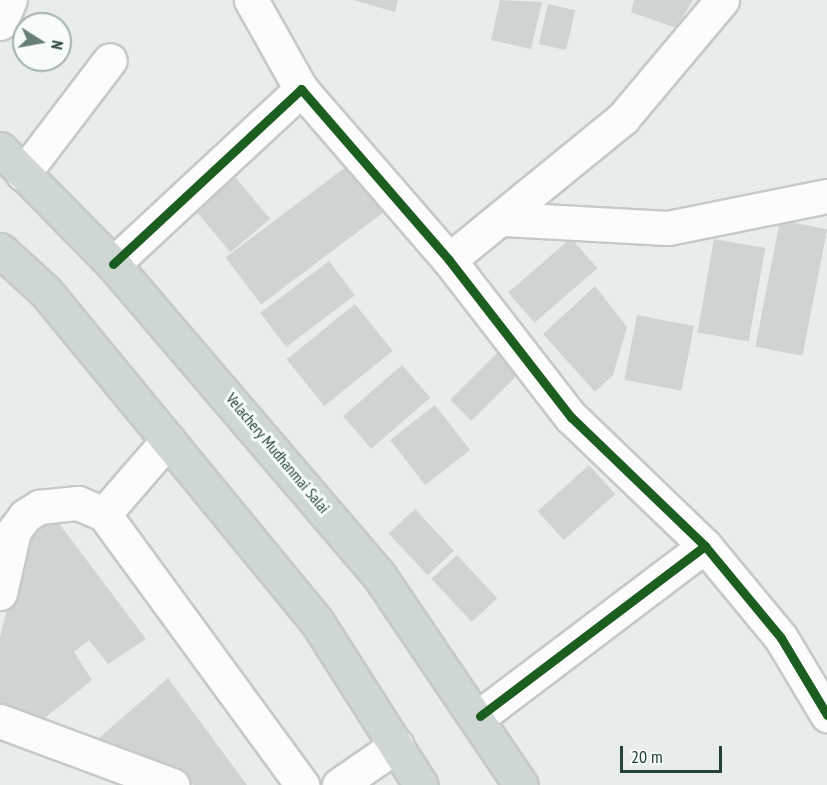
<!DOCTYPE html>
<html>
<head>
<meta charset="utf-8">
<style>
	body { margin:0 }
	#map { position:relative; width:827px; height:785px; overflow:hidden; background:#e8edeb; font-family:"PT Sans Narrow",sans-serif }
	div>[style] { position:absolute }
	.building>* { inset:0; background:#cfd4d2; transform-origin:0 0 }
	.roads { filter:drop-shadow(2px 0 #c5cac8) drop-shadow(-2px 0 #c5cac8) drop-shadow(0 2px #c5cac8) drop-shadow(0 -2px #c5cac8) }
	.minor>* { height:33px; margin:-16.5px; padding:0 16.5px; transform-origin:16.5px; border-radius:16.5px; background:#fcfcfc }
	.major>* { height:33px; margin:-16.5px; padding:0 16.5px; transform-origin:16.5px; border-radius:16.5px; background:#cfd7d5 }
	.cycleway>* { height:9px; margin:-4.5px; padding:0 4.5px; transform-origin:4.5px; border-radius:4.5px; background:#1b5e20 }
	span { translate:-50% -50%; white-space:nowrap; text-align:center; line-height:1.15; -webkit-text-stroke:6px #f7fbf9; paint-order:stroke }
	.street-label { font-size:16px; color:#24423a }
	.north { position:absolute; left:12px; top:12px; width:60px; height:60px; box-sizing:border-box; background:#f7fbf9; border:2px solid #a3b1ad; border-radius:50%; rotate:101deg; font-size:16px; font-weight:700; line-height:24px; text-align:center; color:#24423a }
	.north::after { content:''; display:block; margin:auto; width:21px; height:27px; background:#697e78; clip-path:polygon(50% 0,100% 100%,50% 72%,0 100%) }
	.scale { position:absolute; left:620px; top:746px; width:102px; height:27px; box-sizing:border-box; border:3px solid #24423a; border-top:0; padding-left:8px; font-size:18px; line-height:21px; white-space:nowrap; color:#24423a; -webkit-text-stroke:4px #f7fbf9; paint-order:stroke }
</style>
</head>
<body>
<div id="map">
	<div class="building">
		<div style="clip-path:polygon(353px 0,398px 0,395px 12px)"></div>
		<div style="clip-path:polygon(500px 0,542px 2px,531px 49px,491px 40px)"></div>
		<div style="clip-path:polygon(634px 0,693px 0,676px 28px,631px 12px)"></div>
		<div style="left:548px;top:4px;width:28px;height:41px;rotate:13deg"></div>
		<div style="left:351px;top:163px;width:59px;height:157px;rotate:53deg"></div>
		<div style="left:231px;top:172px;width:61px;height:52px;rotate:50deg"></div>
		<div style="left:780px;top:220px;width:48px;height:129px;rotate:11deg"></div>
		<div style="left:571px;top:238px;width:40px;height:83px;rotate:49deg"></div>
		<div style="left:714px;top:239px;width:52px;height:95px;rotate:10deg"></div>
		<div style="left:329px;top:261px;width:43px;height:86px;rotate:53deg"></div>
		<div style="clip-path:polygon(595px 286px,627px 327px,613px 375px,595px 392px,543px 334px)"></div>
		<div style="left:355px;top:304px;width:60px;height:88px;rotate:51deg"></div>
		<div style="left:637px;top:315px;width:58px;height:66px;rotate:11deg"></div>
		<div style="left:506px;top:344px;width:30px;height:79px;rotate:45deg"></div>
		<div style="left:402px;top:365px;width:43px;height:78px;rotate:49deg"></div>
		<div style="left:435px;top:405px;width:57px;height:57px;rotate:52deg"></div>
		<div style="left:589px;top:465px;width:39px;height:69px;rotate:48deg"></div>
		<div style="left:415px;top:509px;width:57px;height:36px;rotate:47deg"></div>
		<div style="clip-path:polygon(52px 514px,146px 639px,108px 664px,89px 640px,74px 652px,92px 680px,40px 722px,0 709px,0 637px,27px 531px)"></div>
		<div style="left:457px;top:555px;width:59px;height:35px;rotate:47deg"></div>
		<div style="clip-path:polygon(168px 678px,247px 785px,194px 785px,92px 744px)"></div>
	</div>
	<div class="roads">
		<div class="minor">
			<div style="left:251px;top:0;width:102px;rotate:60.7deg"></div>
			<div style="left:0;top:23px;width:25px;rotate:-67deg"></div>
			<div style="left:23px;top:174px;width:143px;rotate:-52.7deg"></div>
			<div style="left:505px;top:219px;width:163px;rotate:3.2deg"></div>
			<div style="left:668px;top:228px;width:162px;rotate:-11.4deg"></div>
			<div style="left:449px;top:260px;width:225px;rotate:-39.2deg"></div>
			<div style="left:623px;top:118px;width:154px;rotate:-50deg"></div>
			<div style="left:113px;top:264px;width:257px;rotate:-42.9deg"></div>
			<div style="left:301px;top:89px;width:226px;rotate:49.1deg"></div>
			<div style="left:449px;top:260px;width:199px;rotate:52.2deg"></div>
			<div style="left:571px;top:417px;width:186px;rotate:43.9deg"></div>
			<div style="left:168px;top:440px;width:98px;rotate:130.9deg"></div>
			<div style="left:104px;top:514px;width:336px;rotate:53.8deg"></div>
			<div style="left:0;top:593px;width:64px;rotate:-77.3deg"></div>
			<div style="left:14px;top:531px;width:19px;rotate:-54deg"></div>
			<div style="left:25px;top:516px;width:17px;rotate:-33deg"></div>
			<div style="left:39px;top:507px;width:39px;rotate:-6deg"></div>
			<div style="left:78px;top:503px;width:28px;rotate:23deg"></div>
			<div style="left:480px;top:716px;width:282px;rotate:-37.1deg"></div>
			<div style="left:705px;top:546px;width:119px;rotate:50.4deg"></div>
			<div style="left:781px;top:638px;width:90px;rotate:59.1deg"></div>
			<div style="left:0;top:721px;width:184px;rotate:20.4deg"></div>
			<div style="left:339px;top:785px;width:70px;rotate:-34.6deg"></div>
		</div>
		<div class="major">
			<div style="left:0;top:149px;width:161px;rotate:45.5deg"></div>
			<div style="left:113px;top:264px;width:408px;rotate:49.5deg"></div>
			<div style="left:378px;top:574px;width:255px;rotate:55.9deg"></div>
			<div style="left:0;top:250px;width:62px;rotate:42.4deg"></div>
			<div style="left:46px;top:292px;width:427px;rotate:50.6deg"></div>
			<div style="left:317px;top:622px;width:193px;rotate:57.5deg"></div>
		</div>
	</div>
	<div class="cycleway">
		<div style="left:113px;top:264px;width:257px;rotate:-42.9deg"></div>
		<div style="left:301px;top:89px;width:226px;rotate:49.1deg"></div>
		<div style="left:449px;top:260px;width:199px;rotate:52.2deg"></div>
		<div style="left:571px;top:417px;width:186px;rotate:43.9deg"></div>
		<div style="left:480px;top:716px;width:282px;rotate:-37.1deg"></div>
		<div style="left:705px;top:546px;width:119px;rotate:50.4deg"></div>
		<div style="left:781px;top:638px;width:90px;rotate:59.1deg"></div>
	</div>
	<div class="street-label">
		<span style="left:278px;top:453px;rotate:50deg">Velachery Mudhanmai Salai</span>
	</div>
	<div class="north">N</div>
	<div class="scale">20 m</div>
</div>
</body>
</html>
